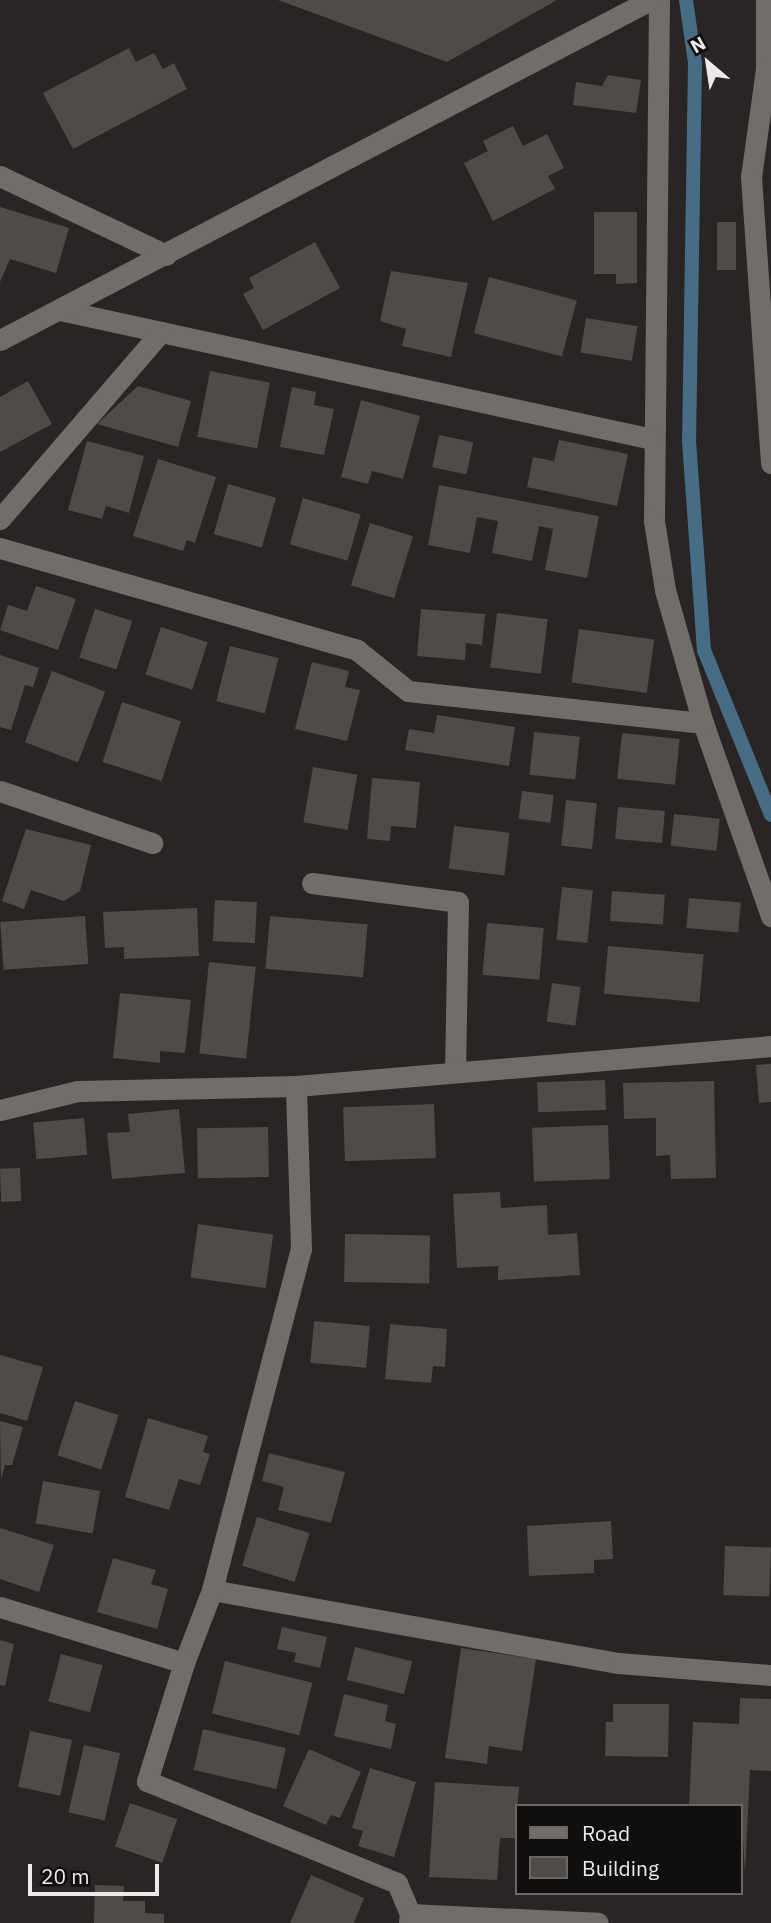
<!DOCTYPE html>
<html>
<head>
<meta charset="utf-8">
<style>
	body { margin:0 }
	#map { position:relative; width:771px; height:1923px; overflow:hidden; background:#292524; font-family:"IBM Plex Sans",sans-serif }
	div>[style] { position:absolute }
	.stream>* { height:14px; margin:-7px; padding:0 7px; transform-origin:7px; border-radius:7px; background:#476d86 }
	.building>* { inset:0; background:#4e4b48; transform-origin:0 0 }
	.minor>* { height:21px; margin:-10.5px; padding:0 10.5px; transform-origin:10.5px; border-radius:10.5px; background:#716d6b }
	span { translate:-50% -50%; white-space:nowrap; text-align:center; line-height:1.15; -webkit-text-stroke:5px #100f0e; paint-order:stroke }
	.legend { position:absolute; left:515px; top:1804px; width:228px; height:91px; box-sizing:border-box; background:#100f0e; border:2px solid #686765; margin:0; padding:9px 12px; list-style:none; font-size:21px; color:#eceae8 }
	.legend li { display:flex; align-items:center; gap:14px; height:35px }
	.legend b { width:35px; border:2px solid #686765 }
	.north { position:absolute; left:673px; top:28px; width:70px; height:70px; -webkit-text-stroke:5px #100f0e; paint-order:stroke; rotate:331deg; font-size:19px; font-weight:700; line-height:28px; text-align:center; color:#eceae8 }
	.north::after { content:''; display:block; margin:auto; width:24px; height:32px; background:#eceae8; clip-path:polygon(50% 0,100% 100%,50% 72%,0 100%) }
	.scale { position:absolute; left:28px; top:1864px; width:131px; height:32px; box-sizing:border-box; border:4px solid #eceae8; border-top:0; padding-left:9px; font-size:21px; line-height:24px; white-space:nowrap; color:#eceae8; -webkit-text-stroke:5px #100f0e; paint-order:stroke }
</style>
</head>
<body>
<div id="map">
	<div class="stream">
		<div style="left:686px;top:0;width:64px;rotate:81.9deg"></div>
		<div style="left:695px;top:63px;width:378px;rotate:90.9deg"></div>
		<div style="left:689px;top:441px;width:210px;rotate:85.9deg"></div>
		<div style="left:704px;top:650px;width:178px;rotate:67.9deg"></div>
	</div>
	<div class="building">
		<div style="clip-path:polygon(278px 0,557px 0,447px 62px)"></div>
		<div style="clip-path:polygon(129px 48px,136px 62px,154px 53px,163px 69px,174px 63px,187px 89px,73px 149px,43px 93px)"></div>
		<div style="clip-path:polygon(608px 75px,641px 80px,636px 113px,573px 105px,576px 82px,602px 86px)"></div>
		<div style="clip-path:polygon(513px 126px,523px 146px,547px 134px,564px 168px,548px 176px,555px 189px,493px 221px,464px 163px,488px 151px,483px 141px)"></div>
		<div style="clip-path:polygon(0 207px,69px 228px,56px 273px,10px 259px,0 282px)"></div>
		<div style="clip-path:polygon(594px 212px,637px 212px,637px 283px,616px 284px,616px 274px,594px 274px)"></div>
		<div style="left:717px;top:222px;width:19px;height:48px"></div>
		<div style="clip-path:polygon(315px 242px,340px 288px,263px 330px,243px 294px,254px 288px,249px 278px)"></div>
		<div style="clip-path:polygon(391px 271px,468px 283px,451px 357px,402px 346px,406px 329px,380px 321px)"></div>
		<div style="left:489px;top:277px;width:91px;height:58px;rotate:15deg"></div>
		<div style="left:586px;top:318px;width:52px;height:35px;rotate:9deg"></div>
		<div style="left:210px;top:371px;width:61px;height:67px;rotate:11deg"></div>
		<div style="clip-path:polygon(28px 381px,52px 424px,0 452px,0 397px)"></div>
		<div style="clip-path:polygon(138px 386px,191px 401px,178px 447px,97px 424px)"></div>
		<div style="clip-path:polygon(292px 387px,316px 392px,314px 405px,334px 409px,324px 455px,280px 447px)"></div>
		<div style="clip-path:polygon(361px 400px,420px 416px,403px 479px,372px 471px,368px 484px,341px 477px)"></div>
		<div style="left:439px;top:435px;width:35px;height:33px;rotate:12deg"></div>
		<div style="clip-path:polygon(559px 440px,628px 454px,617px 506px,527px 487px,533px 457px,554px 461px)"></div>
		<div style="clip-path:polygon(87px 441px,144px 456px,129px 513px,106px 506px,102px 519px,68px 510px)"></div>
		<div style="clip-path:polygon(158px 459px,216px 477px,195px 543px,187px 540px,183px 551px,133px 536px)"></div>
		<div style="left:228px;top:484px;width:50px;height:52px;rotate:16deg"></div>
		<div style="clip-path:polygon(439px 485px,599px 516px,587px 578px,545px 570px,553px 529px,539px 526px,532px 561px,492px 553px,498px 521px,477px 517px,470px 553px,428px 545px)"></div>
		<div style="left:303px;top:498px;width:60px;height:48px;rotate:16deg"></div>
		<div style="left:370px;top:523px;width:45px;height:65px;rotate:17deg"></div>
		<div style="clip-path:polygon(36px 586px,76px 599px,58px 650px,0 630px,8px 605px,27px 611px)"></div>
		<div style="left:95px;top:609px;width:39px;height:51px;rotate:18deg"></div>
		<div style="clip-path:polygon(421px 609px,485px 614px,482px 645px,466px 643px,465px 660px,417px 656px)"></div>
		<div style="left:497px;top:613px;width:51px;height:55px;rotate:7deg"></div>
		<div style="left:161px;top:627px;width:49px;height:50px;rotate:18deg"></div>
		<div style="left:579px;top:629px;width:76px;height:54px;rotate:8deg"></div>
		<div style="left:230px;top:646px;width:50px;height:57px;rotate:14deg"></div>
		<div style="clip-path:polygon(0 655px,39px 668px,33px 687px,25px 685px,11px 730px,0 727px)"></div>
		<div style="clip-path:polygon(312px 662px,349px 671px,345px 687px,360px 690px,347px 741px,295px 729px)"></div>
		<div style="left:52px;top:671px;width:57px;height:76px;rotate:21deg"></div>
		<div style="left:122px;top:702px;width:62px;height:63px;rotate:18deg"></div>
		<div style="clip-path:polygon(437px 715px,515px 727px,509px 766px,405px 750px,409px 729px,434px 733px)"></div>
		<div style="left:534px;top:732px;width:46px;height:43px;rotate:6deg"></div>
		<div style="left:622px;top:733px;width:58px;height:46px;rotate:6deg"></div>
		<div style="left:313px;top:767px;width:45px;height:56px;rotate:10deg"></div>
		<div style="clip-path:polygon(372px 778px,420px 782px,416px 828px,391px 826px,390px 841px,367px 839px)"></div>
		<div style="left:522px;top:791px;width:32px;height:28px;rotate:7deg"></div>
		<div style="left:566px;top:800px;width:31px;height:46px;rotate:6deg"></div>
		<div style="left:618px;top:807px;width:47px;height:32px;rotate:5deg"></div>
		<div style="left:674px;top:814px;width:46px;height:32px;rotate:6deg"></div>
		<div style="left:454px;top:826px;width:56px;height:43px;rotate:7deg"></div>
		<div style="clip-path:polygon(26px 829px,91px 845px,80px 891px,64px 901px,31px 890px,24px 909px,2px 901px)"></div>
		<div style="left:562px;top:887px;width:31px;height:53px;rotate:6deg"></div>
		<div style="left:612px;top:891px;width:53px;height:30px;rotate:4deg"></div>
		<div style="left:689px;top:898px;width:52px;height:30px;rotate:5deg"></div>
		<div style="left:215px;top:900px;width:42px;height:41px;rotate:3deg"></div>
		<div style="clip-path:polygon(197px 908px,199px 956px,124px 959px,124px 947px,105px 948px,103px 912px)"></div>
		<div style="left:85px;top:916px;width:48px;height:85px;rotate:86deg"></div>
		<div style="left:270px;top:916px;width:98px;height:53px;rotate:5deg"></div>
		<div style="left:487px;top:923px;width:57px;height:52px;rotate:5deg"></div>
		<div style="left:608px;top:946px;width:96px;height:48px;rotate:5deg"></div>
		<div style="left:209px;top:962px;width:47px;height:92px;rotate:6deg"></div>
		<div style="left:552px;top:983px;width:29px;height:39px;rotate:8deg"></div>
		<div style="clip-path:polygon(120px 993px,191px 1000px,185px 1053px,160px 1051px,160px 1063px,113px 1058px)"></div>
		<div style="clip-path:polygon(771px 1064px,771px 1102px,759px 1103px,756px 1065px)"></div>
		<div style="left:605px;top:1080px;width:30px;height:68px;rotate:88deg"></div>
		<div style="clip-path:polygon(714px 1081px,716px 1178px,671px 1179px,670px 1155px,656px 1156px,656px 1118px,624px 1119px,623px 1083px)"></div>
		<div style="left:434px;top:1104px;width:54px;height:91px;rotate:88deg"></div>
		<div style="clip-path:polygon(179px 1109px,185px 1173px,112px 1179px,107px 1133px,130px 1132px,128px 1114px)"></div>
		<div style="left:84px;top:1118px;width:37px;height:51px;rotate:85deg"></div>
		<div style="left:608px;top:1125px;width:54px;height:76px;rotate:88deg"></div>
		<div style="left:268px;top:1127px;width:50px;height:71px;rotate:89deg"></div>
		<div style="left:20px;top:1168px;width:33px;height:20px;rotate:88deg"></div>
		<div style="clip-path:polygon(500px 1192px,501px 1208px,547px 1205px,548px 1235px,577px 1233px,580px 1275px,498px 1280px,498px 1266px,457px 1268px,453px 1194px)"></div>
		<div style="left:198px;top:1224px;width:76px;height:54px;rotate:8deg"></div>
		<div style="left:345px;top:1234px;width:85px;height:48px;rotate:1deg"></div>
		<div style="left:314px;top:1321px;width:56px;height:42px;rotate:5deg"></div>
		<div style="clip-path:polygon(390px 1324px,447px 1329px,445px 1367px,433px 1366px,431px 1383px,385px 1379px)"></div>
		<div style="clip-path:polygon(0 1355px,43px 1367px,27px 1421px,0 1413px)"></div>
		<div style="left:75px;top:1401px;width:46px;height:57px;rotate:18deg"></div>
		<div style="clip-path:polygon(148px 1418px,208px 1436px,203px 1452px,210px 1454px,200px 1485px,179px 1479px,169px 1510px,125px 1497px)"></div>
		<div style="clip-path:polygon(0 1421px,23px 1427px,12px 1465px,5px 1465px,1px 1480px)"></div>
		<div style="clip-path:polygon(269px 1453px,345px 1472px,331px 1523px,278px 1510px,284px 1487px,262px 1481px)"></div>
		<div style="left:43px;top:1481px;width:58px;height:43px;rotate:10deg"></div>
		<div style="left:257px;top:1517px;width:55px;height:51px;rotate:17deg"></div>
		<div style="clip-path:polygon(611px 1521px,613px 1559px,594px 1560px,594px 1573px,529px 1576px,527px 1526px)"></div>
		<div style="clip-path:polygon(0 1528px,54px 1545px,39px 1592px,0 1579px)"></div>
		<div style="left:725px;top:1546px;width:46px;height:49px;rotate:2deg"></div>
		<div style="clip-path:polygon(113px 1558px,156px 1570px,151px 1584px,168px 1589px,157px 1629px,97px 1612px)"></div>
		<div style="clip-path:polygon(282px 1627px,327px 1637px,320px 1668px,294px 1662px,296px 1653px,277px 1649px)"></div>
		<div style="clip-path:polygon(0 1640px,14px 1644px,5px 1686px,0 1685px)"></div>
		<div style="left:355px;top:1647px;width:59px;height:34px;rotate:14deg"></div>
		<div style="clip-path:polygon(461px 1648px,536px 1659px,522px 1751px,489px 1746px,487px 1764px,445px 1758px)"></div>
		<div style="left:61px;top:1654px;width:43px;height:49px;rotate:15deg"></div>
		<div style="left:225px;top:1661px;width:90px;height:54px;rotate:14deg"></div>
		<div style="clip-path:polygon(344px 1694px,388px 1705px,385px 1721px,396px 1724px,391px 1749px,334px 1736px)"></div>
		<div style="clip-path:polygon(740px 1698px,771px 1699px,771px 1771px,750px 1770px,745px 1873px,741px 1806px,689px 1806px,693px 1722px,739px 1724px)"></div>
		<div style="clip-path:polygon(613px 1704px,669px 1704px,668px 1757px,605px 1756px,606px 1722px,613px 1722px)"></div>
		<div style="left:203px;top:1729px;width:85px;height:42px;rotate:13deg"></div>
		<div style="left:30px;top:1731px;width:43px;height:57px;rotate:12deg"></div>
		<div style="left:84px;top:1745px;width:37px;height:69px;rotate:13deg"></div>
		<div style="clip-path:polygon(309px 1749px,361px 1772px,340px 1818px,331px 1815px,326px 1825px,283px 1806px)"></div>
		<div style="clip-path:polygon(370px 1768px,416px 1782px,394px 1857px,358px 1846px,363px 1831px,352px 1828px)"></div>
		<div style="clip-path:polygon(435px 1782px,519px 1787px,515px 1838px,500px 1838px,497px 1880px,429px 1877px)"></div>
		<div style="left:130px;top:1803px;width:50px;height:46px;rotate:19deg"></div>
		<div style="clip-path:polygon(311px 1875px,364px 1898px,354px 1923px,290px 1923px)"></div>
		<div style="clip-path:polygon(95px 1885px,124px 1886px,123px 1901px,145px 1901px,145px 1913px,164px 1914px,164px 1923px,94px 1923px)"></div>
	</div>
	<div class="minor">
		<div style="left:659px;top:0;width:521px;rotate:90.55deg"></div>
		<div style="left:654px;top:521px;width:70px;rotate:80.9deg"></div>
		<div style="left:665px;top:590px;width:138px;rotate:74.1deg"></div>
		<div style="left:703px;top:723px;width:205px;rotate:70.6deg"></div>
		<div style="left:766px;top:0;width:69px;rotate:90deg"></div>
		<div style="left:766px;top:69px;width:109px;rotate:97.9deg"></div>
		<div style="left:751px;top:177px;width:287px;rotate:86deg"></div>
		<div style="left:0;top:176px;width:184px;rotate:25.4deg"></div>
		<div style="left:60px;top:310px;width:606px;rotate:12.29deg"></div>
		<div style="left:0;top:340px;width:734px;rotate:-27.61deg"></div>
		<div style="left:0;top:519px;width:247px;rotate:-49.3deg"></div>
		<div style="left:0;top:548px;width:371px;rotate:15.9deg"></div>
		<div style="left:357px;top:650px;width:65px;rotate:38.8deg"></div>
		<div style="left:408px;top:691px;width:297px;rotate:6.2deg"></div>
		<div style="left:0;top:791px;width:161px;rotate:18.9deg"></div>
		<div style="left:312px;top:883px;width:147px;rotate:7.4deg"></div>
		<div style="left:458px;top:902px;width:167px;rotate:91deg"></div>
		<div style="left:0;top:1110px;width:80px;rotate:-13.7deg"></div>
		<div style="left:78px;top:1091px;width:218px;rotate:-1.3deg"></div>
		<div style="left:296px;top:1086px;width:477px;rotate:-4.8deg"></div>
		<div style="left:212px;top:1590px;width:413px;rotate:10.2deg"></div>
		<div style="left:618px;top:1663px;width:153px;rotate:4.5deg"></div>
		<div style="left:0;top:1607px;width:192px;rotate:16.9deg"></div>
		<div style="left:184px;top:1663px;width:78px;rotate:-69deg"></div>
		<div style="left:212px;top:1590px;width:352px;rotate:-75.4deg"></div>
		<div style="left:301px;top:1249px;width:163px;rotate:-91.8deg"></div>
		<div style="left:184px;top:1663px;width:124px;rotate:107.4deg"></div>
		<div style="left:147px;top:1781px;width:270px;rotate:22.2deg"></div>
		<div style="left:397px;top:1883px;width:34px;rotate:67deg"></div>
		<div style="left:409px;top:1923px;width:9px;rotate:-84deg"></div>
		<div style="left:410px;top:1914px;width:188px;rotate:2.7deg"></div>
	</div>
	<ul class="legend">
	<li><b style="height:9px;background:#716d6b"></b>Road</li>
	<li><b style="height:19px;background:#4e4b48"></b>Building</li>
	</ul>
	<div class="north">N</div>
	<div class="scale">20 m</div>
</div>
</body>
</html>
